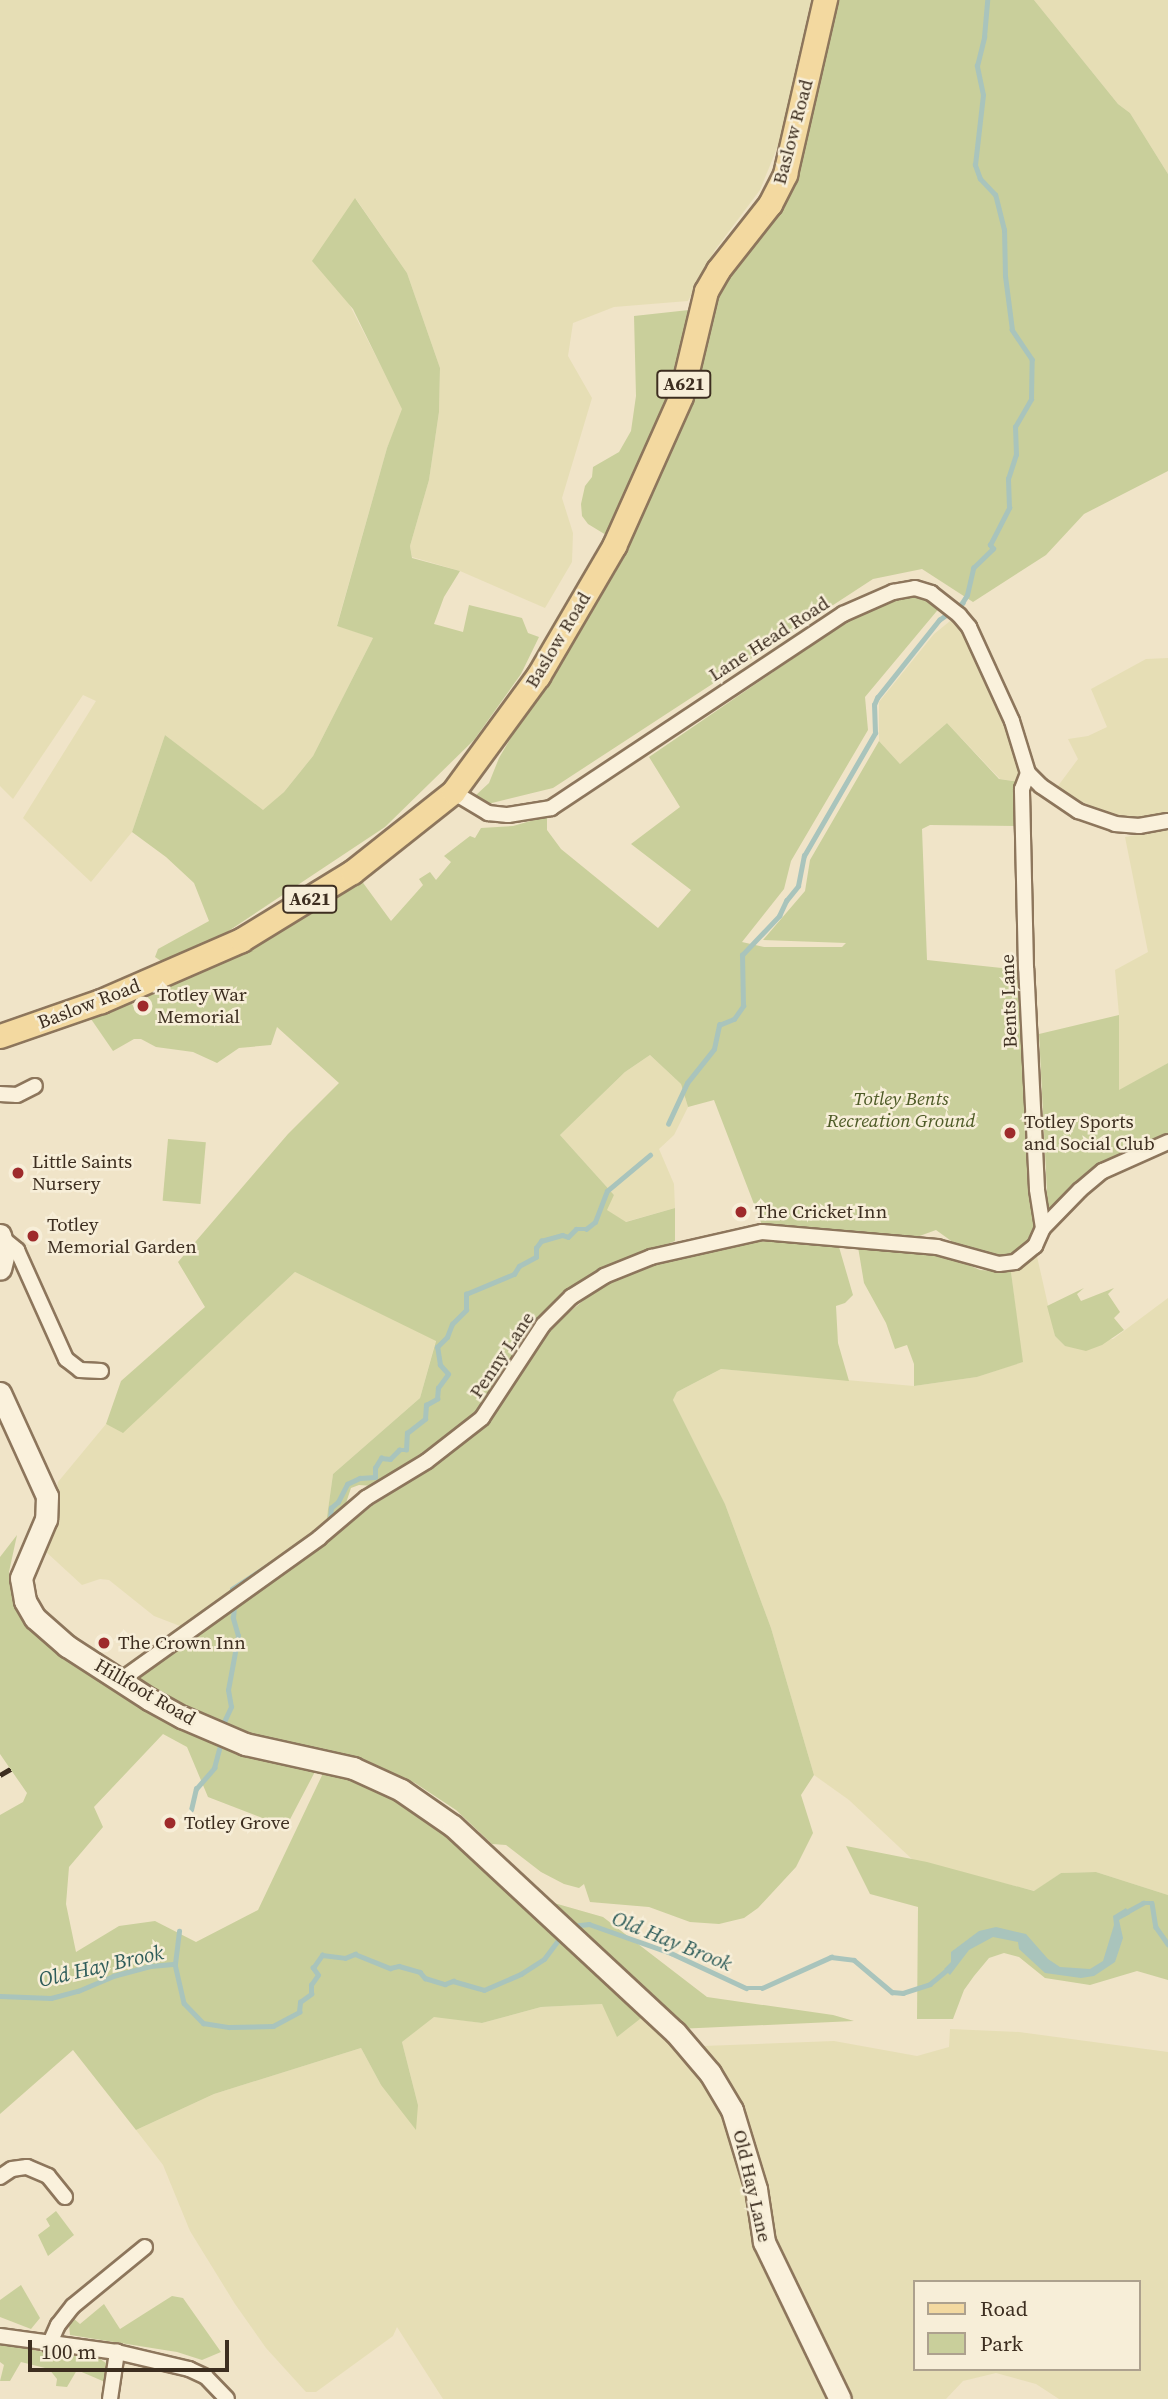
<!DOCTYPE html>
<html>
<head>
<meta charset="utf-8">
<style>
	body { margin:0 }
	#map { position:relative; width:1168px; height:2399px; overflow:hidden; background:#f0e4c8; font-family:"Source Serif 4",serif }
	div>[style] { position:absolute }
	.farmland>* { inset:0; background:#e6deb5 }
	.green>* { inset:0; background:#c9cf9b; transform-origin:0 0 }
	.water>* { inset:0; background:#a9c4bc }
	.stream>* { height:4.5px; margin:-2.25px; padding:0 2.25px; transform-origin:2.25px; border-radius:2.25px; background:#a9c4bc }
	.roads { filter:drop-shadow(2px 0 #8d765c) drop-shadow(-2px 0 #8d765c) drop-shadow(0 2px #8d765c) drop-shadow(0 -2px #8d765c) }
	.street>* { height:14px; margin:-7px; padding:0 7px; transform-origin:7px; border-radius:7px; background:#faf1dc }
	.secondary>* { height:21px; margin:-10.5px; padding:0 10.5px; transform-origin:10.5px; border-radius:10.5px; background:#faf1dc }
	.primary>* { height:23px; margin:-11.5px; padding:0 11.5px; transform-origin:11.5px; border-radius:11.5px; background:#f3d9a0 }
	.rail>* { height:4.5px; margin-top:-2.25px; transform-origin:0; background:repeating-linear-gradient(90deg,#3d2e20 0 12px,transparent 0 24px) }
	.dots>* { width:19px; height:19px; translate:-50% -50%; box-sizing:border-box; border:4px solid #f7eed8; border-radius:50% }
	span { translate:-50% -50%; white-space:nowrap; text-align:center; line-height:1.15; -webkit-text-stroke:5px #f7eed8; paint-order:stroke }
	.shield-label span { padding:2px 5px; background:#f7eed8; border:2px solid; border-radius:5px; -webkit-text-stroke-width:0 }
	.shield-label { font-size:18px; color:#3d2e20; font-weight:700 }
	.street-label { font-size:19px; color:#3d2e20 }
	.poi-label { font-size:19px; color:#3d2e20 }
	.left { translate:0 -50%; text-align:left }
	.park-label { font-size:19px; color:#4d5a26; font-style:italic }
	.water-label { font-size:21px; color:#2f5d5a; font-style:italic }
	.legend { position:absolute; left:913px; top:2280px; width:228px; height:91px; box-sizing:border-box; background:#f7eed8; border:2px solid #ada18e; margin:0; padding:9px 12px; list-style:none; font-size:21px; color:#3d2e20 }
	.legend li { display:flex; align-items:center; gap:14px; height:35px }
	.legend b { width:35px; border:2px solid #ada18e }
	.scale { position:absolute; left:28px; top:2340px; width:201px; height:32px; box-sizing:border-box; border:4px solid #3d2e20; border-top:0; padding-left:9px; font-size:21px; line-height:24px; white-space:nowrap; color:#3d2e20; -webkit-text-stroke:5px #f7eed8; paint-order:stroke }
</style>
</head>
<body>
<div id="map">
	<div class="farmland">
		<div style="clip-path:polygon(0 0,811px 0,782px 136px,760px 190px,715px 250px,688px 301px,614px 307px,573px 323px,568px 356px,592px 398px,562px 498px,573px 533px,572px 562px,545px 608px,460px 571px,412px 557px,410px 546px,429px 480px,439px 412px,440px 368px,407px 273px,356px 199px,345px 296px,403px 409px,387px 448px,337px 625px,373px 638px,313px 756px,284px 792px,263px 811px,165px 735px,132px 832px,91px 882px,23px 818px,96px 701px,83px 695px,13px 799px,0 786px)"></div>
		<div style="clip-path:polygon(1034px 0,1168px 0,1168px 174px,1130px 113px,1118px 104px)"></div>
		<div style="clip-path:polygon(955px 617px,960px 621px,1011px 735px,1020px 769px,1019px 782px,1000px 779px,947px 723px,900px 764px,879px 741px,879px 702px,934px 634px)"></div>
		<div style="clip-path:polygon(1168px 658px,1168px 813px,1147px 820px,1118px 818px,1055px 790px,1078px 759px,1068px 739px,1088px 736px,1107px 727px,1091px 689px,1146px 659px)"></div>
		<div style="clip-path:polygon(1168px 829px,1168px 1063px,1119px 1091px,1119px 1015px,1115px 970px,1148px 952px,1125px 837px)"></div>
		<div style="clip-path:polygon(650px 1055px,681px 1084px,688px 1107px,674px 1135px,659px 1149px,674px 1184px,675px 1208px,625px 1222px,606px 1210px,614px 1195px,560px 1135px,625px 1072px)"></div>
		<div style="clip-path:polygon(1036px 1252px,1055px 1336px,1065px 1346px,1113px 1339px,1168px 1298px,1168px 1895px,1096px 1872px,1061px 1873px,1035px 1891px,914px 1861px,849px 1800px,814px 1775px,771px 1628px,725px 1504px,673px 1400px,677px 1392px,721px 1369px,914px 1386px,977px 1377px,1022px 1362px,1011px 1272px)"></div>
		<div style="clip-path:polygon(295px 1272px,436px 1340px,420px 1398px,333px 1474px,326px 1524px,180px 1626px,154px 1616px,109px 1580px,100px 1579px,82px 1585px,44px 1550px,58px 1482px,106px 1424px,123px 1432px)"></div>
		<div style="clip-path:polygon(602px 2004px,645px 2015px,688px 2055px,720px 2100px,830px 2399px,443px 2399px,397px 2327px,393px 2336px,316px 2392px,306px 2392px,266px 2348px,235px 2304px,190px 2231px,163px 2165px,136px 2130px,214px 2094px,361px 2048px,381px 2085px,418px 2105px,402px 2042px,434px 2016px,482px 2023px,541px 2007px)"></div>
		<div style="clip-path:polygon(evenodd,950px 2029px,1019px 2032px,1168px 2052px,1168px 2399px,1059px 2399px,1036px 2384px,996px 2373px,963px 2381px,946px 2399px,848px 2399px,779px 2253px,703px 2046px,834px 2041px,917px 2056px,949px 2047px,950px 2029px,914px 2282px,1138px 2282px,1138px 2369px,914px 2369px,914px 2282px)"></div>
	</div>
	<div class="green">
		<div style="clip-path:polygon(833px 0,1034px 0,1118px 104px,1130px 113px,1168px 174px,1168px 471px,1084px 514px,1046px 555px,973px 602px,922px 569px,873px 579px,553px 788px,484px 805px,475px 796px,489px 783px,499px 758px,612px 565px,717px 290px,767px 220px)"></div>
		<div style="clip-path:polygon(355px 198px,407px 273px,440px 368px,439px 412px,429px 480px,410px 546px,412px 558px,460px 571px,444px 597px,434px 624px,463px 632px,469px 605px,522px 618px,528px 633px,539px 637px,521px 674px,474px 740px,385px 827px,206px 946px,177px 959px,161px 961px,155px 957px,158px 949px,209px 921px,194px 883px,166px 857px,132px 832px,165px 735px,263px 810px,284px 792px,313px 756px,373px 638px,337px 626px,387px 448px,402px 409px,353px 309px,312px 261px)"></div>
		<div style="clip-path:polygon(689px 310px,673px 392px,611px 538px,588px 524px,582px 516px,581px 504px,585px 486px,592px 477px,593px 467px,619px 452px,631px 431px,636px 396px,634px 316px)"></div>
		<div style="clip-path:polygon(906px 596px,920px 597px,941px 606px,865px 697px,868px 730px,791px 861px,784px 889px,742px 942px,764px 947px,842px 947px,846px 943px,763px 940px,805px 891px,810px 860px,879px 741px,900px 764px,947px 723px,999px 779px,1019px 782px,1017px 826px,930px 825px,922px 829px,927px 960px,1021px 970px,1036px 1221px,1027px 1244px,1012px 1254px,999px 1256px,961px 1248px,936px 1230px,914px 1238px,762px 1225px,714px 1100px,688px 1107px,681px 1084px,650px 1055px,625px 1072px,560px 1135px,614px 1195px,607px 1210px,626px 1222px,675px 1208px,675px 1241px,609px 1266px,563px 1295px,537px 1320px,479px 1414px,373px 1486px,359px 1485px,351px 1488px,344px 1509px,326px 1524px,333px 1474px,420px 1398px,436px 1341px,295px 1272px,123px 1433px,106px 1424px,121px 1381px,205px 1307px,178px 1262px,288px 1134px,339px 1083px,277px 1027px,271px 1045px,239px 1048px,217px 1063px,193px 1052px,156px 1047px,141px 1039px,134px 1039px,113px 1051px,91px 1019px,131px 1002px,137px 1013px,152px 1009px,147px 994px,223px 960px,361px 880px,391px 921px,423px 885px,419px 879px,430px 872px,436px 880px,451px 862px,444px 856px,470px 836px,475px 838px,481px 828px,513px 826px,541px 818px,547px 818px,547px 830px,561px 849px,658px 928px,691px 890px,631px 844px,680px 807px,649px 757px,858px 614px)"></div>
		<div style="clip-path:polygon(1119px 1015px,1119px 1090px,1168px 1063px,1168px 1137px,1101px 1162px,1048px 1212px,1039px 1034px)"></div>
		<div style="left:168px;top:1139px;width:38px;height:62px;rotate:5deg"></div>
		<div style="clip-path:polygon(771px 1241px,839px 1247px,853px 1295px,845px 1303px,836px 1306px,838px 1343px,849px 1381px,721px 1369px,677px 1392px,673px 1400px,725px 1504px,771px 1628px,814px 1775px,801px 1795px,813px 1833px,796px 1867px,758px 1908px,744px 1918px,719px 1924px,690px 1922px,649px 1907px,590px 1902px,584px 1884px,579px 1888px,564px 1884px,541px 1872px,506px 1845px,492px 1844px,456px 1810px,415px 1783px,340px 1754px,259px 1736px,223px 1724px,141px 1684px,139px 1675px,144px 1667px,312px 1555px,373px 1505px,440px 1462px,496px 1412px,554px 1325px,590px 1295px,625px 1275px,648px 1267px,729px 1244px)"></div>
		<div style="clip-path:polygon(858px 1247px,922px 1251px,950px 1257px,980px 1270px,1011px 1272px,1023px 1362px,977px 1377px,914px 1386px,914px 1364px,907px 1345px,895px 1349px,886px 1323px,864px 1283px)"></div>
		<div style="clip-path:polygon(1084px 1288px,1077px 1294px,1081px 1301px,1114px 1288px,1108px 1294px,1120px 1312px,1114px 1318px,1124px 1330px,1102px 1345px,1086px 1351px,1065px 1346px,1055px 1336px,1047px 1306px)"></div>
		<div style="clip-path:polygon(17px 1535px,9px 1572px,15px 1605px,26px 1624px,52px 1646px,200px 1737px,319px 1764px,286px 1827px,208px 1797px,187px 1747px,163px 1734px,94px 1807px,103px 1827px,69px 1867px,66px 1904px,76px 1952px,119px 1926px,155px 1921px,196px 1942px,258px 1910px,326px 1767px,403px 1801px,465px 1848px,645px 2015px,617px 2037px,602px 2004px,541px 2007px,482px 2023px,434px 2017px,402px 2042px,418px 2105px,416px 2130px,381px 2085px,361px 2048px,214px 2094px,136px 2130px,73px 2050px,0 2114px,0 1815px,23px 1802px,27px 1793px,0 1754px,0 1557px)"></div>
		<div style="clip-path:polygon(846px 1846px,927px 1862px,1034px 1891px,1061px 1873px,1096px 1872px,1168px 1895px,1168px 1980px,1137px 1971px,1090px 1985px,1045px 1978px,1019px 1957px,1004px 1953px,989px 1958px,974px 1976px,964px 1990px,953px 2019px,917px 2019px,918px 1907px,870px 1894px)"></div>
		<div style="clip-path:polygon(554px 1903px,603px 1917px,707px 1997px,833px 2015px,854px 2021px,677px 2029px,553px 1907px)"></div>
		<div style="clip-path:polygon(56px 2211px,74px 2235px,48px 2256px,38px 2235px,50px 2226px,46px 2219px)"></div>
		<div style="clip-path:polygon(21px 2285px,40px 2318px,31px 2329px,0 2317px,0 2300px)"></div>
		<div style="clip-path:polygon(172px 2296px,183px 2298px,221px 2352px,202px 2360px,177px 2352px,70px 2335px,69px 2325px,73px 2318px,80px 2324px,104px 2304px,120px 2329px)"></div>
		<div style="clip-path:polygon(0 2343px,53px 2354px,97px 2357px,106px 2363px,105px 2382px,77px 2370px,67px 2387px,56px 2386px,57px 2379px,49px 2369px,21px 2362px,10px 2381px,0 2381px,4px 2365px,0 2362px)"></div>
	</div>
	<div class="water">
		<div style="clip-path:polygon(1126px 1908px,1130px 1914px,1119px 1920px,1123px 1938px,1115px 1962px,1094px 1976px,1081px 1978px,1045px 1973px,1019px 1949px,1018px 1942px,993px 1937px,969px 1950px,950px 1975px,944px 1969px,951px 1962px,951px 1952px,979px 1931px,996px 1927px,1026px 1934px,1048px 1959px,1060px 1967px,1090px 1969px,1103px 1961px,1114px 1925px,1113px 1916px)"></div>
	</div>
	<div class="stream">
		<div style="left:668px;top:1124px;width:45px;rotate:-65.1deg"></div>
		<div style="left:687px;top:1083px;width:43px;rotate:-51.5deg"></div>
		<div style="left:714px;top:1049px;width:25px;rotate:-78deg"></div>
		<div style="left:719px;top:1025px;width:16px;rotate:-22deg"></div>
		<div style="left:734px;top:1019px;width:16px;rotate:-55deg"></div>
		<div style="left:743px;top:1006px;width:51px;rotate:-91.1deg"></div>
		<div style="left:742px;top:955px;width:54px;rotate:-46.5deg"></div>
		<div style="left:779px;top:916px;width:17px;rotate:-65deg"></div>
		<div style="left:786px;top:901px;width:19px;rotate:-51deg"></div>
		<div style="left:798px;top:886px;width:31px;rotate:-79deg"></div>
		<div style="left:804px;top:856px;width:142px;rotate:-60deg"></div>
		<div style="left:875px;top:733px;width:28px;rotate:-92deg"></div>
		<div style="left:874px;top:705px;width:8px;rotate:-67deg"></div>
		<div style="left:877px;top:698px;width:100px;rotate:-51.5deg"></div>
		<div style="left:939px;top:620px;width:29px;rotate:-36deg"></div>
		<div style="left:962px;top:603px;width:9px;rotate:-58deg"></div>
		<div style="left:967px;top:595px;width:28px;rotate:-77deg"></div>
		<div style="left:973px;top:568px;width:28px;rotate:-44deg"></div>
		<div style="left:993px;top:549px;width:5px;rotate:-127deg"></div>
		<div style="left:990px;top:545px;width:42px;rotate:-62.8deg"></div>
		<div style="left:1009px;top:508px;width:29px;rotate:-92deg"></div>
		<div style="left:1008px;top:479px;width:25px;rotate:-72deg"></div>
		<div style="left:1016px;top:455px;width:28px;rotate:-92deg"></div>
		<div style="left:1015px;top:427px;width:32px;rotate:-60deg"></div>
		<div style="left:1031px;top:399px;width:39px;rotate:-89deg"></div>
		<div style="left:1032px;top:360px;width:36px;rotate:-124deg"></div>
		<div style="left:1012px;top:330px;width:54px;rotate:-97.4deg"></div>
		<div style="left:1005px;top:276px;width:46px;rotate:-91.2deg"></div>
		<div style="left:1004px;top:230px;width:36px;rotate:-104deg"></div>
		<div style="left:995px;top:195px;width:22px;rotate:-133deg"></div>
		<div style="left:980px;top:179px;width:15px;rotate:-110deg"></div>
		<div style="left:975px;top:165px;width:70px;rotate:-83.5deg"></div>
		<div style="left:983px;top:95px;width:30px;rotate:-102deg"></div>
		<div style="left:977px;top:66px;width:30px;rotate:-76deg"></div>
		<div style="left:984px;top:37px;width:37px;rotate:-85deg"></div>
		<div style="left:330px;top:1521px;width:13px;rotate:-86deg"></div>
		<div style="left:331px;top:1508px;width:9px;rotate:-41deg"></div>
		<div style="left:338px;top:1502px;width:20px;rotate:-63deg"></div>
		<div style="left:347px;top:1484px;width:14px;rotate:-25deg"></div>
		<div style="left:360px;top:1478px;width:15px;rotate:-4deg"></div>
		<div style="left:375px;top:1477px;width:9px;rotate:-90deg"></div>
		<div style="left:375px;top:1468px;width:12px;rotate:-59deg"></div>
		<div style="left:381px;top:1458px;width:9px;rotate:6deg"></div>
		<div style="left:390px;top:1459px;width:13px;rotate:-45deg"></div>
		<div style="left:399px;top:1450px;width:7px"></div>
		<div style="left:406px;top:1450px;width:17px;rotate:-87deg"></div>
		<div style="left:407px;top:1433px;width:23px;rotate:-38deg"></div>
		<div style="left:425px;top:1419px;width:14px;rotate:-86deg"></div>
		<div style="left:426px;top:1405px;width:13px;rotate:-29deg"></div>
		<div style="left:437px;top:1399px;width:11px;rotate:-85deg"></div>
		<div style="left:438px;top:1388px;width:17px;rotate:-54deg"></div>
		<div style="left:448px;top:1374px;width:12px;rotate:-132deg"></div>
		<div style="left:440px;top:1365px;width:18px;rotate:-99deg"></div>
		<div style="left:437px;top:1347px;width:14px;rotate:-45deg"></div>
		<div style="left:447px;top:1337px;width:14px;rotate:-69deg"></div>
		<div style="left:452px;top:1324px;width:20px;rotate:-45deg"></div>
		<div style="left:466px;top:1310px;width:16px;rotate:-90deg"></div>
		<div style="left:466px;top:1294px;width:52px;rotate:-22.6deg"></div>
		<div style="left:514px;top:1274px;width:9px;rotate:-58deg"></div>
		<div style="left:519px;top:1266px;width:19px;rotate:-28deg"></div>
		<div style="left:536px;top:1257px;width:9px;rotate:-90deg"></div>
		<div style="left:536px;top:1248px;width:9px;rotate:-54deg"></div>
		<div style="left:541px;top:1241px;width:22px;rotate:-16deg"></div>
		<div style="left:562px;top:1235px;width:6px;rotate:18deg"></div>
		<div style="left:568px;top:1237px;width:11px;rotate:-45deg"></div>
		<div style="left:576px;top:1229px;width:10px"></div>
		<div style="left:586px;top:1229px;width:11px;rotate:-38deg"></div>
		<div style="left:595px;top:1222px;width:33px;rotate:-69deg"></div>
		<div style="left:607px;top:1191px;width:56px;rotate:-39.9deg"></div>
		<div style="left:232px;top:1589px;width:62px;rotate:-33.2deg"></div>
		<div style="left:223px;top:1724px;width:19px;rotate:-65deg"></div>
		<div style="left:231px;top:1707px;width:17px;rotate:-100deg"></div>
		<div style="left:228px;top:1690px;width:55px;rotate:-79.5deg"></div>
		<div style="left:238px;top:1636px;width:19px;rotate:-106deg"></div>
		<div style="left:233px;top:1618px;width:11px;rotate:-85deg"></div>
		<div style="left:191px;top:1810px;width:22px;rotate:-77deg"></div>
		<div style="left:196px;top:1789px;width:28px;rotate:-49deg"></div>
		<div style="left:214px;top:1768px;width:20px;rotate:-75deg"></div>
		<div style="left:1123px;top:1914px;width:23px;rotate:-29deg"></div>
		<div style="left:1143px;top:1903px;width:9px"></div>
		<div style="left:1152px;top:1903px;width:24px;rotate:81deg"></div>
		<div style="left:1156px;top:1927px;width:21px;rotate:55deg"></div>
		<div style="left:571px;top:1926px;width:18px;rotate:-6deg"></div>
		<div style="left:589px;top:1924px;width:87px;rotate:19.5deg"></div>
		<div style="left:671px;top:1953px;width:83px;rotate:25deg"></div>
		<div style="left:746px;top:1988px;width:16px"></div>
		<div style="left:762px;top:1988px;width:76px;rotate:-24.2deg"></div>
		<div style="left:831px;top:1957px;width:23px;rotate:7deg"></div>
		<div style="left:854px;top:1960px;width:50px;rotate:40.1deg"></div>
		<div style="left:892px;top:1992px;width:11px;rotate:5deg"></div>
		<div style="left:903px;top:1993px;width:28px;rotate:-18deg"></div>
		<div style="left:930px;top:1984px;width:25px;rotate:-40deg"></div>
		<div style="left:175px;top:1964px;width:33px;rotate:-83deg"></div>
		<div style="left:0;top:1996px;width:51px;rotate:2.2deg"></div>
		<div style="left:51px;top:1998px;width:28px;rotate:-15deg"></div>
		<div style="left:78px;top:1991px;width:38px;rotate:-23deg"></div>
		<div style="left:113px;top:1976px;width:39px;rotate:-15deg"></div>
		<div style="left:151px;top:1966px;width:24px;rotate:-5deg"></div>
		<div style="left:175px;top:1964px;width:40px;rotate:77deg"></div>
		<div style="left:184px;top:2003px;width:28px;rotate:46deg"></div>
		<div style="left:203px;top:2023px;width:26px;rotate:9deg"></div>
		<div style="left:229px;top:2027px;width:44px;rotate:-1.3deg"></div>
		<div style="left:273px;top:2026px;width:30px;rotate:-28deg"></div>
		<div style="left:299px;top:2012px;width:10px;rotate:-84deg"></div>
		<div style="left:300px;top:2002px;width:14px;rotate:-36deg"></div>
		<div style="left:311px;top:1994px;width:9px;rotate:-90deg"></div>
		<div style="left:311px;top:1985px;width:12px;rotate:-55deg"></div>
		<div style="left:318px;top:1975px;width:9px;rotate:-126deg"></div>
		<div style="left:313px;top:1968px;width:16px;rotate:-55deg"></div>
		<div style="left:322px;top:1955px;width:23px;rotate:7deg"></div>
		<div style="left:345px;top:1958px;width:11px;rotate:-22deg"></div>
		<div style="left:355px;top:1954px;width:38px;rotate:22deg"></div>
		<div style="left:390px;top:1968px;width:9px;rotate:-13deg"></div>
		<div style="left:399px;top:1966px;width:22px;rotate:16deg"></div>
		<div style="left:420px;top:1972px;width:8px;rotate:50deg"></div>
		<div style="left:425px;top:1978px;width:21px;rotate:17deg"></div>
		<div style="left:445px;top:1984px;width:9px;rotate:-21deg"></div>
		<div style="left:453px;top:1981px;width:32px;rotate:16deg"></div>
		<div style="left:484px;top:1990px;width:40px;rotate:-23.4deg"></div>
		<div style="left:521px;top:1974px;width:27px;rotate:-33deg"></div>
		<div style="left:544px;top:1959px;width:30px;rotate:-53deg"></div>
	</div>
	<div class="roads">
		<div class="street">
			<div style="left:453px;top:792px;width:41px;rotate:31deg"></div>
			<div style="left:488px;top:813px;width:20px;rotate:6deg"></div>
			<div style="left:508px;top:815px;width:44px;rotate:-9.2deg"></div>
			<div style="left:551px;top:808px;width:351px;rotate:-33.6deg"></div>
			<div style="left:843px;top:614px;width:55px;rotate:-23.7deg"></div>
			<div style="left:893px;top:592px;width:22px;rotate:-10deg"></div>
			<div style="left:915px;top:588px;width:17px;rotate:17deg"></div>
			<div style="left:931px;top:593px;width:36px;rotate:38deg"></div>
			<div style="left:959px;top:615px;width:16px;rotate:50deg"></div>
			<div style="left:969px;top:627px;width:103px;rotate:65.4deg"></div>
			<div style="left:1012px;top:721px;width:54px;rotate:72.9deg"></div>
			<div style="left:1028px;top:773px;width:18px;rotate:45deg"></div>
			<div style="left:1041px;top:786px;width:45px;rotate:34deg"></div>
			<div style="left:1078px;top:811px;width:39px;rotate:19deg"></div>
			<div style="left:1115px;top:824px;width:24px;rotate:5deg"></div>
			<div style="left:1139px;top:826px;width:29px;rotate:-10deg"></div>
			<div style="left:0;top:1094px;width:17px;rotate:3deg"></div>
			<div style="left:17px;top:1095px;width:20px;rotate:-27deg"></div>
			<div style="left:1043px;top:1228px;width:53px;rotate:-45.8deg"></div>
			<div style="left:1080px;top:1190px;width:30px;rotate:-40deg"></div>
			<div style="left:1103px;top:1171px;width:71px;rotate:-24deg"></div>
			<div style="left:1px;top:1237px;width:21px;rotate:39deg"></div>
			<div style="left:17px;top:1250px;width:120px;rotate:65.8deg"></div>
			<div style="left:66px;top:1359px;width:18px;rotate:38deg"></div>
			<div style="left:80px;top:1370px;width:21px;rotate:3deg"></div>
			<div style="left:121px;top:1680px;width:244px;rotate:-35.6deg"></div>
			<div style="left:319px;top:1538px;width:62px;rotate:-40.4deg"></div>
			<div style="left:366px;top:1498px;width:71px;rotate:-31.2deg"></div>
			<div style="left:427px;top:1461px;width:70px;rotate:-38deg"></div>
			<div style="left:482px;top:1418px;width:111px;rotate:-56.7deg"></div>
			<div style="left:543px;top:1325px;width:40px;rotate:-45deg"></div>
			<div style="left:571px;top:1297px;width:39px;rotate:-32deg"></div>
			<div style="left:604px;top:1276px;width:51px;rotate:-22deg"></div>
			<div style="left:651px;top:1257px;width:114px;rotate:-12.7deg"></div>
			<div style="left:762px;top:1232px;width:176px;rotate:4.9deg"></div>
			<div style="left:937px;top:1247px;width:64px;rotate:15.3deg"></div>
			<div style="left:999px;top:1264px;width:16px;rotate:-7deg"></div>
			<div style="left:1015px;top:1262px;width:26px;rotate:-39deg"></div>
			<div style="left:1035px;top:1246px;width:20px;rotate:-66deg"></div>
			<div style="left:1043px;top:1228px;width:39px;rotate:-99deg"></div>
			<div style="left:1037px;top:1189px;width:221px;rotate:-92.8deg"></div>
			<div style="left:1026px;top:968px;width:179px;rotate:-91.3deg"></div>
			<div style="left:1022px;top:789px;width:17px;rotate:-69deg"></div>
			<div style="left:0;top:2177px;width:14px;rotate:-34deg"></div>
			<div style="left:12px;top:2169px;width:15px;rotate:-8deg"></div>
			<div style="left:27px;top:2167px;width:23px;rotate:23deg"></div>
			<div style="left:48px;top:2176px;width:27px;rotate:51deg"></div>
			<div style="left:0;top:2336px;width:118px;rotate:7.8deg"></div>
			<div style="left:117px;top:2352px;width:74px;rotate:13.3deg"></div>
			<div style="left:189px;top:2369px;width:19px;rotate:25deg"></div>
			<div style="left:206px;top:2377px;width:30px;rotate:46deg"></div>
			<div style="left:49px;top:2345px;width:22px;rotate:-66deg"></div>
			<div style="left:58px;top:2325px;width:24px;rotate:-52deg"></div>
			<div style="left:73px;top:2306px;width:93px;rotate:-39.3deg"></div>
			<div style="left:110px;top:2399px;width:48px;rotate:-81.5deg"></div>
		</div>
		<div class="secondary">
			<div style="left:0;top:1235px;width:18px;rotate:77deg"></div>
			<div style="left:4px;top:1253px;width:16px;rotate:104deg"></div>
			<div style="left:0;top:1393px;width:113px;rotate:65.5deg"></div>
			<div style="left:47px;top:1496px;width:23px;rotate:92deg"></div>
			<div style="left:46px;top:1519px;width:64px;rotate:113deg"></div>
			<div style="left:21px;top:1578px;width:23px;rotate:80deg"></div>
			<div style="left:25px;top:1601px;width:20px;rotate:60deg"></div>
			<div style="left:35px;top:1618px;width:43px;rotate:41.2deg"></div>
			<div style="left:67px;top:1646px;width:98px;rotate:32.9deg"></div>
			<div style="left:149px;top:1699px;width:38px;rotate:29deg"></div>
			<div style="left:182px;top:1717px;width:69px;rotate:23.2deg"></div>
			<div style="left:245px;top:1744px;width:111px;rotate:12.5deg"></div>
			<div style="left:353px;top:1768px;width:53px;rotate:24.6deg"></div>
			<div style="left:401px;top:1790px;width:63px;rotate:34.7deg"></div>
			<div style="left:453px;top:1826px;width:303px;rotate:42.9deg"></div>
			<div style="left:675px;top:2032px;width:54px;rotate:49.5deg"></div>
			<div style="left:710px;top:2073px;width:43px;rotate:59.3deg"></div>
			<div style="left:732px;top:2110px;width:83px;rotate:73.1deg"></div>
			<div style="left:756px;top:2189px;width:54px;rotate:81.4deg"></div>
			<div style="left:764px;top:2242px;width:174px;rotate:64.2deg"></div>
		</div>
		<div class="primary">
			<div style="left:0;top:1036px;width:107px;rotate:-19.1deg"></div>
			<div style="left:101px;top:1001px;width:153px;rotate:-23.5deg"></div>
			<div style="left:241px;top:940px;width:130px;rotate:-31.5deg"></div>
			<div style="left:352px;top:872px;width:129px;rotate:-38.4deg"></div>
			<div style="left:453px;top:792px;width:144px;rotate:-53.8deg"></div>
			<div style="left:538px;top:676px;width:151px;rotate:-59.7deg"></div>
			<div style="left:614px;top:546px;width:164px;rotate:-65.9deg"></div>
			<div style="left:681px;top:396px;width:108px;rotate:-76.6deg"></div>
			<div style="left:706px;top:291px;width:24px;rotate:-60deg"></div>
			<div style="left:718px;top:270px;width:84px;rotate:-51.8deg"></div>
			<div style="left:770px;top:204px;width:34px;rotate:-63deg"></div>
			<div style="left:785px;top:174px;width:179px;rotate:-77.1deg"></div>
		</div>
	</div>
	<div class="rail">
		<div style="left:0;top:1775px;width:14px;rotate:-30deg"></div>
	</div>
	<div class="dots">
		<div style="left:143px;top:1006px;background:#9e2a2b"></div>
		<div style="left:1010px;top:1133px;background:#9e2a2b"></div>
		<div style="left:18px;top:1173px;background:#9e2a2b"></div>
		<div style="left:741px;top:1212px;background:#9e2a2b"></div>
		<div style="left:33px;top:1236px;background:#9e2a2b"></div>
		<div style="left:104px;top:1643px;background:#9e2a2b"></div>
		<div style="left:170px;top:1823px;background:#9e2a2b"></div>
	</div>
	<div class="shield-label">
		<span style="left:684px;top:384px">A621</span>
		<span style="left:310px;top:899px">A621</span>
	</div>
	<div class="street-label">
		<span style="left:793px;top:132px;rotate:-75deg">Baslow Road</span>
		<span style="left:769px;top:639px;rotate:-33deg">Lane Head Road</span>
		<span style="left:558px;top:640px;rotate:-59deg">Baslow Road</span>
		<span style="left:1009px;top:1001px;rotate:-92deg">Bents Lane</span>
		<span style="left:89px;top:1004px;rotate:-21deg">Baslow Road</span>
		<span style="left:502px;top:1355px;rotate:-56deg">Penny Lane</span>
		<span style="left:145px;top:1692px;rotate:30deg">Hillfoot Road</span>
		<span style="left:752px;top:2186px;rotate:77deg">Old Hay Lane</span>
	</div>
	<div class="poi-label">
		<span class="left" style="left:157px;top:1006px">Totley War<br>Memorial</span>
		<span class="left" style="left:1024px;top:1133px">Totley Sports<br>and Social Club</span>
		<span class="left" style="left:32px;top:1173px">Little Saints<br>Nursery</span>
		<span class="left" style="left:755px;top:1212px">The Cricket Inn</span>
		<span class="left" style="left:47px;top:1236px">Totley<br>Memorial Garden</span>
		<span class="left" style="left:118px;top:1643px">The Crown Inn</span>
		<span class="left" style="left:184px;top:1823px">Totley Grove</span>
	</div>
	<div class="park-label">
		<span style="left:901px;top:1110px">Totley Bents<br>Recreation Ground</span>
	</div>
	<div class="water-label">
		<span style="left:672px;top:1941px;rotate:22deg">Old Hay Brook</span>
		<span style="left:101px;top:1966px;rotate:-13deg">Old Hay Brook</span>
	</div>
	<ul class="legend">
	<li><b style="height:9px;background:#f3d9a0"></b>Road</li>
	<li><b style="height:19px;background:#c9cf9b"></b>Park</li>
	</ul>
	<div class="scale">100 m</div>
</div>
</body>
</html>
